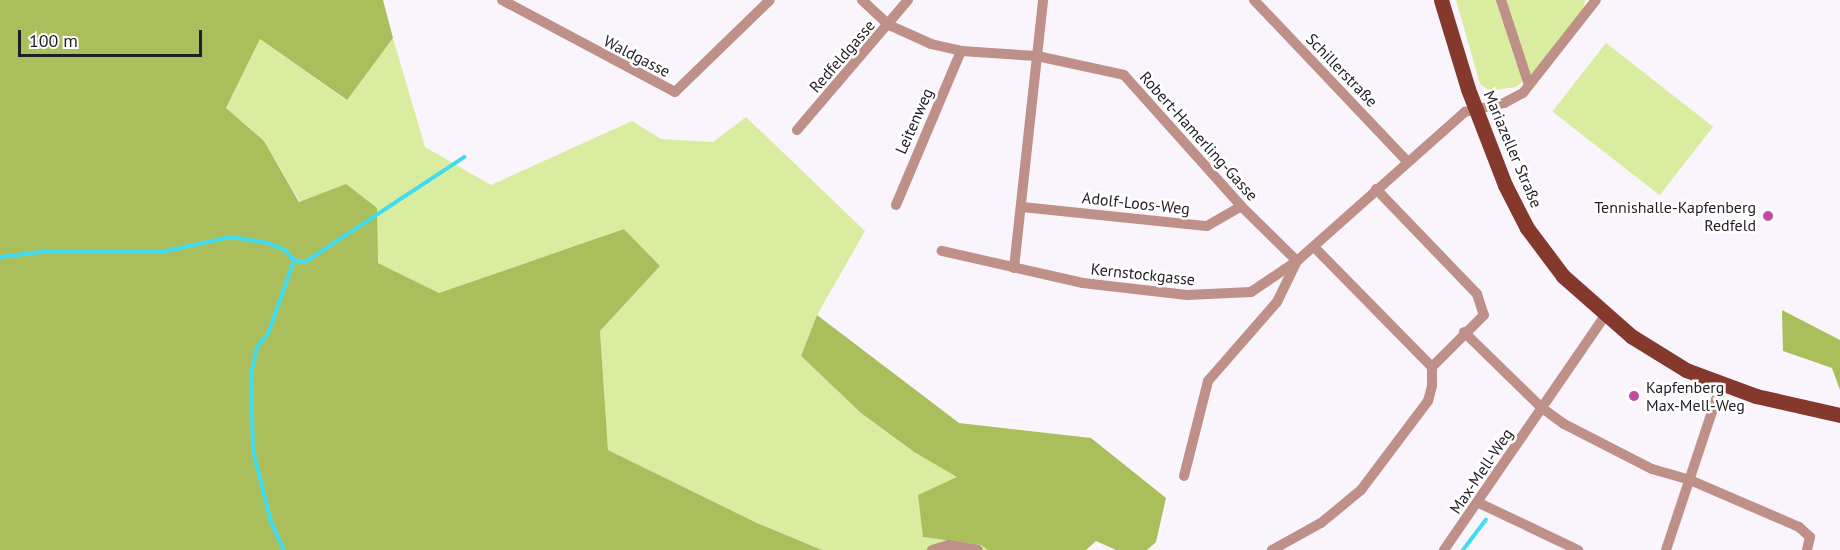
<!DOCTYPE html>
<html>
<head>
<meta charset="utf-8">
<style>
	body { margin:0 }
	#map { position:relative; width:1840px; height:550px; overflow:hidden; background:#faf5fd; font-family:"PT Sans",sans-serif }
	div>[style] { position:absolute }
	.green>* { inset:0; background:#daec9f; transform-origin:0 0 }
	.forest>* { inset:0; background:#aabe5c }
	.stream>* { height:4px; margin:-2px; padding:0 2px; transform-origin:2px; border-radius:2px; background:#41dcef }
	.minor>* { height:10px; margin:-5px; padding:0 5px; transform-origin:5px; border-radius:5px; background:#be9087 }
	.primary>* { height:15px; margin:-7.5px; padding:0 7.5px; transform-origin:7.5px; border-radius:7.5px; background:#85392c }
	.dots>* { width:16px; height:16px; translate:-50% -50%; box-sizing:border-box; border:3px solid #fff; border-radius:50% }
	span { translate:-50% -50%; white-space:nowrap; text-align:center; line-height:1.15; -webkit-text-stroke:5px #fff; paint-order:stroke }
	.street-label { font-size:16px; color:#211e23 }
	.poi-label { font-size:16px; color:#211e23 }
	.right { translate:-100% -50%; text-align:right }
	.left { translate:0 -50%; text-align:left }
	.scale { position:absolute; left:18px; top:30px; width:184px; height:27px; box-sizing:border-box; border:3px solid #211e23; border-top:0; padding-left:8px; font-size:18px; line-height:21px; white-space:nowrap; color:#211e23; -webkit-text-stroke:4px #fff; paint-order:stroke }
</style>
</head>
<body>
<div id="map">
	<div class="green">
		<div style="clip-path:polygon(1456px 0,1585px 0,1584px 8px,1534px 72px,1516px 87px,1490px 91px,1480px 84px)"></div>
		<div style="clip-path:polygon(393px 38px,425px 147px,491px 185px,632px 121px,661px 139px,713px 142px,746px 117px,865px 231px,817px 315px,801px 356px,861px 413px,914px 452px,958px 477px,923px 537px,981px 545px,988px 550px,822px 550px,757px 523px,608px 450px,600px 331px,660px 266px,624px 229px,439px 293px,378px 263px,346px 184px,300px 202px,264px 141px,226px 108px,260px 39px,346px 100px)"></div>
		<div style="left:1606px;top:43px;width:136px;height:87px;rotate:38deg"></div>
	</div>
	<div class="forest">
		<div style="clip-path:polygon(0 0,383px 0,393px 38px,347px 100px,260px 39px,226px 108px,264px 141px,299px 202px,346px 184px,377px 208px,378px 263px,439px 293px,624px 229px,660px 266px,600px 331px,608px 450px,757px 523px,822px 550px,0 550px)"></div>
		<div style="clip-path:polygon(1782px 310px,1840px 340px,1840px 390px,1832px 368px,1783px 351px)"></div>
		<div style="clip-path:polygon(817px 315px,959px 423px,1091px 438px,1166px 498px,1156px 542px,1147px 550px,1116px 550px,1096px 541px,1086px 550px,988px 550px,981px 545px,923px 537px,918px 495px,957px 477px,914px 452px,861px 413px,801px 356px)"></div>
	</div>
	<div class="stream">
		<div style="left:0;top:257px;width:39px;rotate:-7deg"></div>
		<div style="left:39px;top:252px;width:122px"></div>
		<div style="left:161px;top:252px;width:72px;rotate:-12.1deg"></div>
		<div style="left:231px;top:237px;width:36px;rotate:9deg"></div>
		<div style="left:267px;top:243px;width:19px;rotate:21deg"></div>
		<div style="left:285px;top:250px;width:13px;rotate:48deg"></div>
		<div style="left:284px;top:550px;width:31px;rotate:-115deg"></div>
		<div style="left:271px;top:522px;width:73px;rotate:-104.2deg"></div>
		<div style="left:253px;top:451px;width:76px;rotate:-91.5deg"></div>
		<div style="left:251px;top:375px;width:29px;rotate:-78deg"></div>
		<div style="left:257px;top:347px;width:17px;rotate:-50deg"></div>
		<div style="left:268px;top:334px;width:78px;rotate:-70.6deg"></div>
		<div style="left:294px;top:260px;width:11px;rotate:10deg"></div>
		<div style="left:305px;top:262px;width:191px;rotate:-33.4deg"></div>
		<div style="left:1463px;top:550px;width:38px;rotate:-53deg"></div>
	</div>
	<div class="minor">
		<div style="left:502px;top:0;width:196px;rotate:28deg"></div>
		<div style="left:675px;top:92px;width:132px;rotate:-44.1deg"></div>
		<div style="left:862px;top:0;width:37px;rotate:43deg"></div>
		<div style="left:889px;top:25px;width:46px;rotate:24.3deg"></div>
		<div style="left:931px;top:44px;width:31px;rotate:13deg"></div>
		<div style="left:961px;top:51px;width:76px;rotate:3.8deg"></div>
		<div style="left:1037px;top:56px;width:89px;rotate:12.3deg"></div>
		<div style="left:1124px;top:75px;width:176px;rotate:48.2deg"></div>
		<div style="left:1241px;top:206px;width:78px;rotate:44.5deg"></div>
		<div style="left:1297px;top:261px;width:55px;rotate:146deg"></div>
		<div style="left:1251px;top:292px;width:64px;rotate:177.3deg"></div>
		<div style="left:1187px;top:295px;width:105px;rotate:-173.4deg"></div>
		<div style="left:1083px;top:283px;width:145px;rotate:-167.2deg"></div>
		<div style="left:1254px;top:0;width:222px;rotate:46.5deg"></div>
		<div style="left:1501px;top:0;width:89px;rotate:71.8deg"></div>
		<div style="left:797px;top:130px;width:171px;rotate:-49.5deg"></div>
		<div style="left:1376px;top:189px;width:146px;rotate:46.1deg"></div>
		<div style="left:1477px;top:294px;width:22px;rotate:72deg"></div>
		<div style="left:1484px;top:315px;width:74px;rotate:135deg"></div>
		<div style="left:896px;top:205px;width:167px;rotate:-67.1deg"></div>
		<div style="left:1022px;top:207px;width:186px;rotate:5.9deg"></div>
		<div style="left:1207px;top:226px;width:39px;rotate:-30deg"></div>
		<div style="left:1014px;top:268px;width:270px;rotate:-83.8deg"></div>
		<div style="left:1464px;top:332px;width:109px;rotate:44.3deg"></div>
		<div style="left:1542px;top:408px;width:27px;rotate:36deg"></div>
		<div style="left:1564px;top:424px;width:99px;rotate:27.1deg"></div>
		<div style="left:1652px;top:469px;width:40px;rotate:16deg"></div>
		<div style="left:1690px;top:480px;width:119px;rotate:23.3deg"></div>
		<div style="left:1799px;top:527px;width:15px;rotate:42deg"></div>
		<div style="left:1810px;top:537px;width:13px;rotate:103deg"></div>
		<div style="left:1184px;top:476px;width:98px;rotate:-75.8deg"></div>
		<div style="left:1208px;top:381px;width:105px;rotate:-48.9deg"></div>
		<div style="left:1277px;top:302px;width:46px;rotate:-64deg"></div>
		<div style="left:1297px;top:261px;width:225px;rotate:-41.6deg"></div>
		<div style="left:1465px;top:112px;width:40px;rotate:-13deg"></div>
		<div style="left:1504px;top:103px;width:21px;rotate:-28deg"></div>
		<div style="left:1523px;top:93px;width:118px;rotate:-51.9deg"></div>
		<div style="left:1479px;top:503px;width:110px;rotate:25.4deg"></div>
		<div style="left:932px;top:550px;width:17px;rotate:-17deg"></div>
		<div style="left:948px;top:545px;width:30px;rotate:9deg"></div>
		<div style="left:1272px;top:550px;width:56px;rotate:-28.9deg"></div>
		<div style="left:1321px;top:523px;width:52px;rotate:-39.5deg"></div>
		<div style="left:1361px;top:490px;width:111px;rotate:-53deg"></div>
		<div style="left:1428px;top:401px;width:16px;rotate:-75deg"></div>
		<div style="left:1432px;top:386px;width:19px;rotate:-90deg"></div>
		<div style="left:1432px;top:367px;width:168px;rotate:-134.5deg"></div>
		<div style="left:1444px;top:550px;width:284px;rotate:-55.5deg"></div>
		<div style="left:1666px;top:550px;width:174px;rotate:-71.6deg"></div>
	</div>
	<div class="primary">
		<div style="left:1441px;top:0;width:93px;rotate:73.1deg"></div>
		<div style="left:1468px;top:89px;width:103px;rotate:68.9deg"></div>
		<div style="left:1505px;top:185px;width:48px;rotate:62.9deg"></div>
		<div style="left:1527px;top:228px;width:60px;rotate:53.1deg"></div>
		<div style="left:1563px;top:276px;width:91px;rotate:41.4deg"></div>
		<div style="left:1631px;top:336px;width:65px;rotate:31.7deg"></div>
		<div style="left:1686px;top:370px;width:75px;rotate:20.4deg"></div>
		<div style="left:1756px;top:396px;width:86px;rotate:12.7deg"></div>
	</div>
	<div class="dots">
		<div style="left:1768px;top:216px;background:#c04aa2"></div>
		<div style="left:1634px;top:396px;background:#c04aa2"></div>
	</div>
	<div class="street-label">
		<span style="left:637px;top:56px;rotate:27deg">Waldgasse</span>
		<span style="left:842px;top:56px;rotate:-49deg">Redfeldgasse</span>
		<span style="left:1342px;top:70px;rotate:46deg">Schillerstraße</span>
		<span style="left:914px;top:121px;rotate:-66deg">Leitenweg</span>
		<span style="left:1199px;top:136px;rotate:48deg">Robert-Hamerling-Gasse</span>
		<span style="left:1513px;top:149px;rotate:67deg">Mariazeller Straße</span>
		<span style="left:1136px;top:203px;rotate:6deg">Adolf-Loos-Weg</span>
		<span style="left:1143px;top:274px;rotate:6deg">Kernstockgasse</span>
		<span style="left:1481px;top:471px;rotate:-56deg">Max-Mell-Weg</span>
	</div>
	<div class="poi-label">
		<span class="right" style="left:1756px;top:216px">Tennishalle-Kapfenberg<br>Redfeld</span>
		<span class="left" style="left:1646px;top:396px">Kapfenberg<br>Max-Mell-Weg</span>
	</div>
	<div class="scale">100 m</div>
</div>
</body>
</html>
